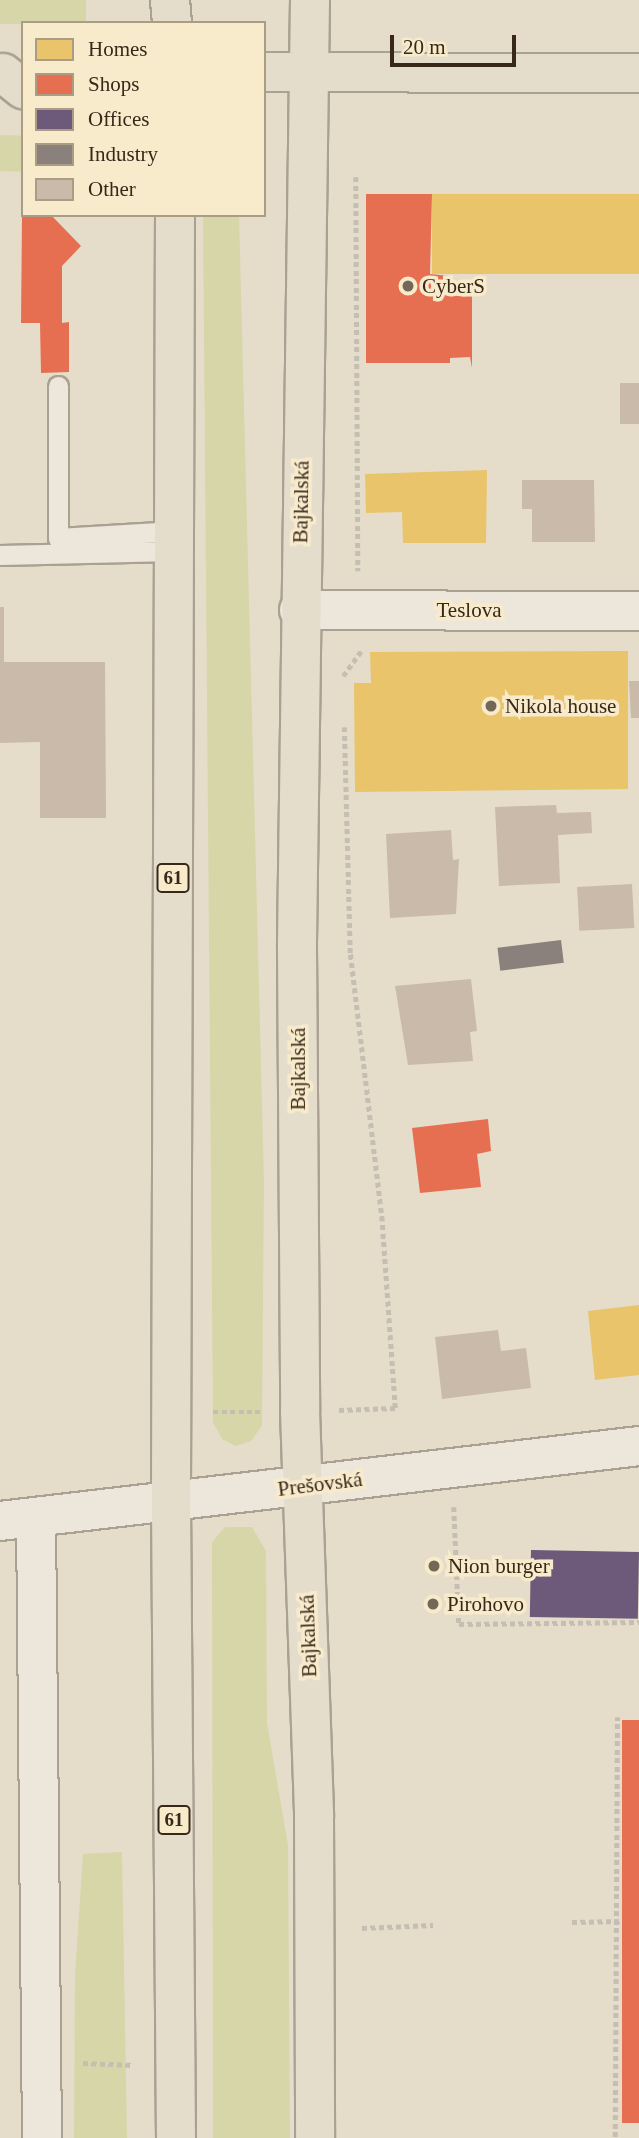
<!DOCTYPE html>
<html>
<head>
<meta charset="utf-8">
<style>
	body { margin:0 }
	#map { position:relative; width:639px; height:2138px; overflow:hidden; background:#e5ddc9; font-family:Georgia,serif }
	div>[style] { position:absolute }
	.green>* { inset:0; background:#d6d6a9; transform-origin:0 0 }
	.homes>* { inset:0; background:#e9c46a; transform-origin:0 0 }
	.shops>* { inset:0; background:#e76f51; transform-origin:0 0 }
	.offices>* { inset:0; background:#6d597a; transform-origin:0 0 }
	.industry>* { inset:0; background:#8a817c; transform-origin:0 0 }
	.building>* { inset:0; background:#cabaa9; transform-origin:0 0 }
	.path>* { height:4.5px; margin-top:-2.25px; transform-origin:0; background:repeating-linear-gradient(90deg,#c5beb2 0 5px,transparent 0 8.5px) }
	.roads { filter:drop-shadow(2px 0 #aaa193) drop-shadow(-2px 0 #aaa193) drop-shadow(0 2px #aaa193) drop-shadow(0 -2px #aaa193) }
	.lane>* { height:19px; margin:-9.5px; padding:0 9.5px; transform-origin:9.5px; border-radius:9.5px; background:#ede7db }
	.street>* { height:38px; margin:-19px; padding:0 19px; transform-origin:19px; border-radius:19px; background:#ede7db }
	.primary>* { height:38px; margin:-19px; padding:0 19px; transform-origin:19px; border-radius:19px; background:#e5ddcc }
	.dots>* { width:19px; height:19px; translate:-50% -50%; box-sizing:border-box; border:4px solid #f8ebcc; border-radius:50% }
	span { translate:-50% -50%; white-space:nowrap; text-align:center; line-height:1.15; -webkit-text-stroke:7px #f8ebcc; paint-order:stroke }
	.shield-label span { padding:2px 5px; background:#f8ebcc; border:2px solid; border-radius:5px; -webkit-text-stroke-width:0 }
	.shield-label { font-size:19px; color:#38281a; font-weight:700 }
	.poi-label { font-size:21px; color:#38281a }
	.left { translate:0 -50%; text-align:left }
	.street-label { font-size:21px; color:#38281a }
	.legend { position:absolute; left:21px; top:21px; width:245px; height:196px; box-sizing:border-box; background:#f8ebcc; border:2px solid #ab9d85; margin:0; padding:9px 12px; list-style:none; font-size:21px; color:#38281a }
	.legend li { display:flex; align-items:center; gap:14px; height:35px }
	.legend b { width:35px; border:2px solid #ab9d85 }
	.scale { position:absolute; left:390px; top:35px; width:126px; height:32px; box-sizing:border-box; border:4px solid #38281a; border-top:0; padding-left:9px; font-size:21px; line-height:24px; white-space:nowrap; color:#38281a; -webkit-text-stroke:5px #f8ebcc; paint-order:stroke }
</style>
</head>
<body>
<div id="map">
	<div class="green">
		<div style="left:0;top:0;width:86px;height:24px"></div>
		<div style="left:0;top:135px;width:23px;height:36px;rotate:2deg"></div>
		<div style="clip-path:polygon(203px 215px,239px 215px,264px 1182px,262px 1426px,251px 1441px,236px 1446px,222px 1439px,213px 1422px)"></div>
		<div style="clip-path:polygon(225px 1527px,252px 1527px,266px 1551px,267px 1723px,288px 1845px,290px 2138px,213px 2138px,212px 1542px)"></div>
		<div style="clip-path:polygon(122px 1852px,127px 2138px,74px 2138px,75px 1975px,83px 1854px)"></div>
	</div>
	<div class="homes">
		<div style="left:432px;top:194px;width:207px;height:80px"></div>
		<div style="clip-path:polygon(487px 470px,486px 543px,403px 543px,402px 512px,366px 513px,365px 474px)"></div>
		<div style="clip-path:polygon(628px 651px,628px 789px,355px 792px,354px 683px,371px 683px,370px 652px)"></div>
		<div style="clip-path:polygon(639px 1305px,639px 1375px,595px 1380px,588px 1311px)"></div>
	</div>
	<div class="shops">
		<div style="clip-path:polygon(366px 194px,432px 194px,430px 274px,450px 276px,450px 296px,472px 296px,472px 368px,470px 357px,450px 358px,450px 363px,366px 363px)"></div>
		<div style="clip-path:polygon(22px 215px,51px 215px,81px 246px,62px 266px,62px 323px,69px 322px,69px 372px,41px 373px,40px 323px,21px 323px)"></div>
		<div style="clip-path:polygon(488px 1119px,491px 1151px,477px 1154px,481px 1187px,420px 1193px,412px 1128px)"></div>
		<div style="left:622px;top:1720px;width:17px;height:403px"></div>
	</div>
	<div class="offices">
		<div style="left:531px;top:1550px;width:108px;height:67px;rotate:1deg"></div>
	</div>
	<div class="industry">
		<div style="left:561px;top:940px;width:23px;height:64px;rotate:83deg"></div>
	</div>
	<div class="building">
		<div style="left:620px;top:383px;width:19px;height:41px"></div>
		<div style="clip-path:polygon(522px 480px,594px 480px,595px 542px,532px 542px,532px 509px,522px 509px)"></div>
		<div style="clip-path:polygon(0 607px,4px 607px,4px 662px,105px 662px,106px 818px,40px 818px,40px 742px,0 743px)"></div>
		<div style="clip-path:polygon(629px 681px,639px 681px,639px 718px,631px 718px)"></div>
		<div style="clip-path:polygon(556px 805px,557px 813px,591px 812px,592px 833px,558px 835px,560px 883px,499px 886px,495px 807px)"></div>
		<div style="clip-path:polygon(451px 830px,453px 860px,459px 859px,456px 914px,390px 918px,386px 834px)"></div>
		<div style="left:632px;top:884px;width:44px;height:55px;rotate:87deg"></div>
		<div style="clip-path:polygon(471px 979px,477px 1031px,470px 1032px,473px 1061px,408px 1065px,395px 986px)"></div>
		<div style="clip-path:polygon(498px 1330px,501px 1351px,526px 1348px,531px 1388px,442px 1399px,435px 1337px)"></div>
	</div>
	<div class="path">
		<div style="left:356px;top:177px;width:394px;rotate:89.7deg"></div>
		<div style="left:343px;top:676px;width:32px;rotate:-54deg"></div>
		<div style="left:339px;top:1410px;width:56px;rotate:-2deg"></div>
		<div style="left:395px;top:1408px;width:187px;rotate:-94deg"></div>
		<div style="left:382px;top:1221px;width:270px;rotate:-96.8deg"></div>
		<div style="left:350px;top:953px;width:226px;rotate:-91.5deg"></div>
		<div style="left:213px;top:1412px;width:47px"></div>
		<div style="left:454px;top:1507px;width:117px;rotate:87.6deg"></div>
		<div style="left:459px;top:1624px;width:180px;rotate:-0.6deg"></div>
		<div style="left:572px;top:1922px;width:50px;rotate:-1.1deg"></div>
		<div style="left:362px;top:1928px;width:71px;rotate:-2.4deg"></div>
		<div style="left:83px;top:2063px;width:51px;rotate:2.2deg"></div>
		<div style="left:615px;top:2137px;width:420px;rotate:-89.7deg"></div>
	</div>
	<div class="roads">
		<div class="lane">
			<div style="left:58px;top:386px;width:152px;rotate:90deg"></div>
			<div style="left:58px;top:538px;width:117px;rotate:-3.4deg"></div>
			<div style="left:0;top:555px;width:174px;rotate:-1.3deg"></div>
		</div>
		<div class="street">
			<div style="left:299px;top:610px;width:340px;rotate:0.2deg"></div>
			<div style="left:36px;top:1517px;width:621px;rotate:89.45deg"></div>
			<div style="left:0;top:1521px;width:643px;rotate:-6.69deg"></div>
		</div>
		<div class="primary">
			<div style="left:170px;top:0;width:23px;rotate:85deg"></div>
			<div style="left:310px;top:0;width:948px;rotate:90.79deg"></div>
			<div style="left:297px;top:948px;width:463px;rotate:89.6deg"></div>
			<div style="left:300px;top:1411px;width:406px;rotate:88deg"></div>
			<div style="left:314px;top:1817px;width:321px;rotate:89.8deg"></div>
			<div style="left:264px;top:72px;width:375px;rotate:0.2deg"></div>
			<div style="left:3px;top:73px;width:26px;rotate:39deg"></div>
			<div style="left:175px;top:215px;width:1287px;rotate:90.18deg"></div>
			<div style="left:171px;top:1502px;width:636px;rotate:89.55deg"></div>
		</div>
	</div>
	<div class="dots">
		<div style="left:408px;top:286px;background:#756757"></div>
		<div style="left:491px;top:706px;background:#756757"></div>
		<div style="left:434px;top:1566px;background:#756757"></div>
		<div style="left:433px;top:1604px;background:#756757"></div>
	</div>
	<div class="shield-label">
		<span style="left:173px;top:878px">61</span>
		<span style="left:174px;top:1820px">61</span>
	</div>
	<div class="poi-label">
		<span class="left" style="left:422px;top:286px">CyberS</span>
		<span class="left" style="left:505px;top:706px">Nikola house</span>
		<span class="left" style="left:448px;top:1566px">Nion burger</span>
		<span class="left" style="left:447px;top:1604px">Pirohovo</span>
	</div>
	<div class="street-label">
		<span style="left:301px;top:502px;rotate:-89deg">Bajkalská</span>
		<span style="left:469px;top:610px">Teslova</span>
		<span style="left:298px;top:1069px;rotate:-90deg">Bajkalská</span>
		<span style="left:320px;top:1484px;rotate:-7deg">Prešovská</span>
		<span style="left:308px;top:1636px;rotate:-92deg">Bajkalská</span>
	</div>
	<ul class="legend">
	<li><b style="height:19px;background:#e9c46a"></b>Homes</li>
	<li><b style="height:19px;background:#e76f51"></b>Shops</li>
	<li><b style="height:19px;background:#6d597a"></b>Offices</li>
	<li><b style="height:19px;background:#8a817c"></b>Industry</li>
	<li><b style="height:19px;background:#cabaa9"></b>Other</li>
	</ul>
	<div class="scale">20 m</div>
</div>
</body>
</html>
